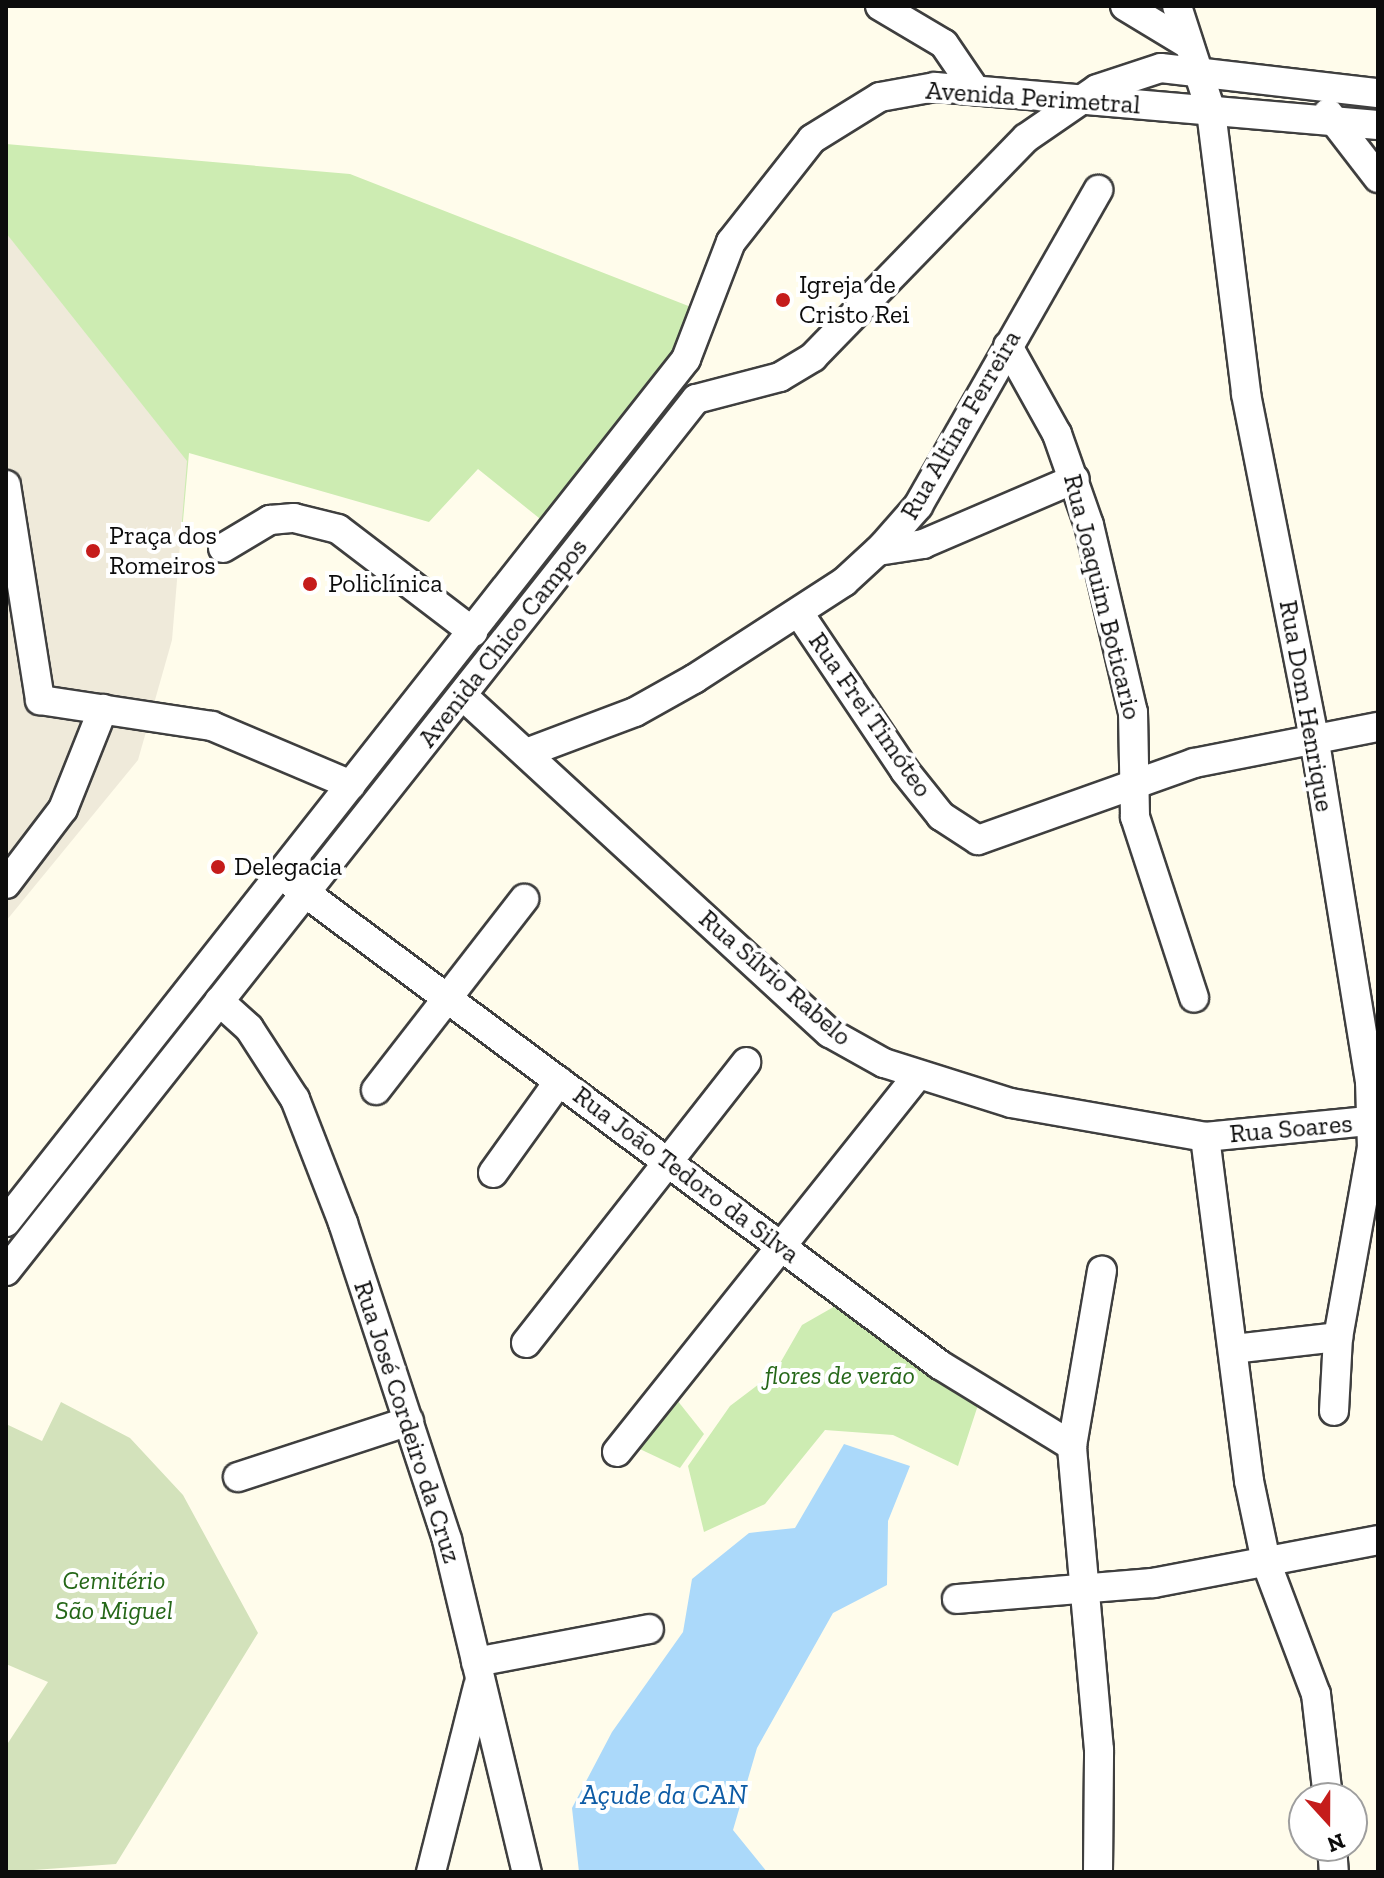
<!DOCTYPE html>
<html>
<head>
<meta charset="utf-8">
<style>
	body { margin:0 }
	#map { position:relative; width:1384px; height:1878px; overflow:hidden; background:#fffceb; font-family:"Zilla Slab",serif }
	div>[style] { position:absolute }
	.green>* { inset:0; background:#cdecb2 }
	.cemetery>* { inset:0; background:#d3e2bb }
	.plaza>* { inset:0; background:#efeada }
	.water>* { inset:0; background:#abd9fa }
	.roads { filter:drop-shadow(2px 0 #3f3f3f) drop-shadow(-2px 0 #3f3f3f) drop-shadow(0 2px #3f3f3f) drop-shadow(0 -2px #3f3f3f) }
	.minor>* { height:28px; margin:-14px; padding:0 14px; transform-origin:14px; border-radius:14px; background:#fff }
	.dots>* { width:22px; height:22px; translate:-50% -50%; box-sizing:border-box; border:4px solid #fff; border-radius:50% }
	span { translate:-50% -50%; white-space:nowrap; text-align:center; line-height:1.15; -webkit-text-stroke:8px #fff; paint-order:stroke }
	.street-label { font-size:26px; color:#0c0c0c }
	.poi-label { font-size:26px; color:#0c0c0c }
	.left { translate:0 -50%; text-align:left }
	.park-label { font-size:26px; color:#256718; font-style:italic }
	.water-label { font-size:28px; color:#0d5ba5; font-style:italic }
	.frame { position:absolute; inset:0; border:8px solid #0c0c0c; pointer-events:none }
	.north { position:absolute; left:1288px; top:1782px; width:80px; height:80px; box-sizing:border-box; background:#fff; border:2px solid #9e9e9e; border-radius:50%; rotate:159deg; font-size:22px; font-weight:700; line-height:32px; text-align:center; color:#0c0c0c }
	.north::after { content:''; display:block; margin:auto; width:28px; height:36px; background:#c51c1b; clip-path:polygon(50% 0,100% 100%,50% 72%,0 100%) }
</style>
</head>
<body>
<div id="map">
	<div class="green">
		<div style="clip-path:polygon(6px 144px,350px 174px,691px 307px,684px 345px,544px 522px,478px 469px,429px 522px,189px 453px,182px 532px,149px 518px,6px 407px)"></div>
		<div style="clip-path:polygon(837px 1305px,978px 1405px,958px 1466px,893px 1435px,825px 1430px,765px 1504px,704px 1532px,688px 1466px,730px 1406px,775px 1372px,802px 1325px)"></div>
		<div style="clip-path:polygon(673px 1395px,704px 1434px,680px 1468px,625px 1442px)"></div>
	</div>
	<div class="cemetery">
		<div style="clip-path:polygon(61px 1402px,130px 1438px,183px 1495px,258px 1633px,116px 1864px,6px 1872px,6px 1746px,48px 1682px,6px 1664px,6px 1424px,42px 1441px)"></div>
	</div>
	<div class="plaza">
		<div style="clip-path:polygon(6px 233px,187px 461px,172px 640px,138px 760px,6px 921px)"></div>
	</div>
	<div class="water">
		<div style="clip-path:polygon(844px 1444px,910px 1466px,888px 1521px,887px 1585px,833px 1613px,757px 1748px,733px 1830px,767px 1872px,579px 1872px,572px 1808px,612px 1732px,683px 1632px,692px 1579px,749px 1533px,795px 1528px)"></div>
	</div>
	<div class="roads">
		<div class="minor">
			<div style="left:880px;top:6px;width:74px;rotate:30.7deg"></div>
			<div style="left:944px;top:44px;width:53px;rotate:55.7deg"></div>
			<div style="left:1125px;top:6px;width:71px;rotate:31.2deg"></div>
			<div style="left:1177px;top:6px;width:110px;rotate:72.1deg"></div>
			<div style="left:1211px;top:111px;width:285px;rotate:82.9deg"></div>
			<div style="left:1246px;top:394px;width:349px;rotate:78.8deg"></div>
			<div style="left:1314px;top:736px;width:350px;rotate:80.8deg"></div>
			<div style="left:1370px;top:1081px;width:66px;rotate:88.3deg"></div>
			<div style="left:1372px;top:1147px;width:193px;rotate:100.1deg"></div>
			<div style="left:1338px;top:1337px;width:74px;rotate:93.1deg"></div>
			<div style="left:1328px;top:113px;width:82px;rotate:52.4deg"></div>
			<div style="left:1008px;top:346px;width:101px;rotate:60.9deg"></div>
			<div style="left:1057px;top:434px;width:96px;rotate:70.6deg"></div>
			<div style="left:1089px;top:525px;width:192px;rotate:76.8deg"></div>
			<div style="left:1133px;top:712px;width:105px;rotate:88.9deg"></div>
			<div style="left:1135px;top:817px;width:190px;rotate:71.9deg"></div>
			<div style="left:6px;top:485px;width:218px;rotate:81deg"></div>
			<div style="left:40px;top:700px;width:174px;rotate:8.6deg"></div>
			<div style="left:212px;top:726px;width:151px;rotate:23deg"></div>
			<div style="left:223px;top:548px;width:55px;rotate:-30.8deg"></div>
			<div style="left:270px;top:520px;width:24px;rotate:-5deg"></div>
			<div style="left:294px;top:518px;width:45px;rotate:14deg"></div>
			<div style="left:338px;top:529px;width:170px;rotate:37.3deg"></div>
			<div style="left:878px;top:551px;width:46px;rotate:-8.8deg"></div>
			<div style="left:923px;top:544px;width:165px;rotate:-23.2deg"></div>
			<div style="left:799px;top:613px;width:190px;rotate:56.1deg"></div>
			<div style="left:905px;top:771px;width:58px;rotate:51.3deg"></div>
			<div style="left:941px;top:816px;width:44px;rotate:33deg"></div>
			<div style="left:978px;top:840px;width:229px;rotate:-19.6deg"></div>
			<div style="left:1194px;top:763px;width:187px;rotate:-11.1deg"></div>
			<div style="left:463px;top:696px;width:498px;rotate:42.6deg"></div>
			<div style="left:830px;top:1033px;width:62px;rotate:29.1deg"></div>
			<div style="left:884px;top:1063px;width:133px;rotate:17.5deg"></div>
			<div style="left:1011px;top:1103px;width:197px;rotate:9.9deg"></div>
			<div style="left:1205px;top:1137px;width:174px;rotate:-5.6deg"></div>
			<div style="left:526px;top:753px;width:116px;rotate:-20.6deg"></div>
			<div style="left:635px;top:712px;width:68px;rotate:-29.2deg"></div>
			<div style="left:694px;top:679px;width:179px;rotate:-32.9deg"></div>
			<div style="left:844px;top:582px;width:52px;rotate:-42.6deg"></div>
			<div style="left:882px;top:547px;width:55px;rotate:-48.7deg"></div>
			<div style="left:918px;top:506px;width:364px;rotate:-60.3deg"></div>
			<div style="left:292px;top:883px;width:808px;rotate:36.64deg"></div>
			<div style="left:940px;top:1365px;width:155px;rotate:31.5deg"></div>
			<div style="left:6px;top:884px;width:94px;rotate:-52.8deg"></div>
			<div style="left:63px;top:809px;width:108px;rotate:-68.2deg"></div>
			<div style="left:219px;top:1001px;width:40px;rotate:42deg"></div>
			<div style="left:249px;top:1028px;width:85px;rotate:57.1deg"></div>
			<div style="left:295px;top:1099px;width:133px;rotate:68.8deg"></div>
			<div style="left:343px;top:1223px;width:334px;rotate:71.8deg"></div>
			<div style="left:447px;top:1540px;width:342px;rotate:76.5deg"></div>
			<div style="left:376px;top:1090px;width:242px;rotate:-52.2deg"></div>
			<div style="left:1205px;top:1137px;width:347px;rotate:82.7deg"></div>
			<div style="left:1249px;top:1481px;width:83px;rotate:78.1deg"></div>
			<div style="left:1266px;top:1562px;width:141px;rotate:69.3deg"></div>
			<div style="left:1316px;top:1694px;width:105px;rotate:83.4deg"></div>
			<div style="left:493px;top:1173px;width:113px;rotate:-54.3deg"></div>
			<div style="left:6px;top:1222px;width:1099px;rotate:-51.76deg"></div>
			<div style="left:686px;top:359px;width:125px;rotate:-69deg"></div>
			<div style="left:731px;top:242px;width:131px;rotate:-51.8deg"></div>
			<div style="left:812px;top:139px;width:80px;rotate:-31.7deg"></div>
			<div style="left:880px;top:97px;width:56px;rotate:-10.3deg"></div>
			<div style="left:935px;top:87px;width:445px;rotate:4.9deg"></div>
			<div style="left:6px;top:1271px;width:1112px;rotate:-51.65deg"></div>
			<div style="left:696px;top:399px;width:87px;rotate:-14.7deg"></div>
			<div style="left:780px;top:377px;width:39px;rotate:-31deg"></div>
			<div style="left:813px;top:357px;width:305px;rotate:-45.8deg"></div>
			<div style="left:1026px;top:138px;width:86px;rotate:-34.6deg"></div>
			<div style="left:1097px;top:89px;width:67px;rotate:-18.2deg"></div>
			<div style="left:1161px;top:68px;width:218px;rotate:6.6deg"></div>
			<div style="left:526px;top:1343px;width:357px;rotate:-51.9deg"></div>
			<div style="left:1233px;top:1349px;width:106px;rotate:-6.5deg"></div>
			<div style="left:617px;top:1452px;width:481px;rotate:-51.4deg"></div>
			<div style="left:238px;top:1477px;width:180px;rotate:-18.1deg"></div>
			<div style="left:957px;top:1599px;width:197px;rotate:-4.7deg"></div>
			<div style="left:1153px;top:1583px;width:229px;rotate:-10.8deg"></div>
			<div style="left:476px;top:1662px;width:176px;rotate:-10.8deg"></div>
			<div style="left:1332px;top:1846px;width:26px;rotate:86deg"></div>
			<div style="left:431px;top:1872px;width:192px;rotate:-75.8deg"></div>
			<div style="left:1098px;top:1872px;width:122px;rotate:-89.5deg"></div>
			<div style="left:1099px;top:1750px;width:305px;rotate:-95.1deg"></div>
			<div style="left:1072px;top:1446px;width:178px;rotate:-80.3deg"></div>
		</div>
	</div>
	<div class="dots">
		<div style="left:783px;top:300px;background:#c51c1b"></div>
		<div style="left:93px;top:551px;background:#c51c1b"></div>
		<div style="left:310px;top:584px;background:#c51c1b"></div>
		<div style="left:218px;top:867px;background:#c51c1b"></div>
	</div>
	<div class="street-label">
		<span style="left:1033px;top:98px;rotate:4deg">Avenida Perimetral</span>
		<span style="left:961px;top:425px;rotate:-60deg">Rua Altina Ferreira</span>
		<span style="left:1102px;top:597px;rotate:76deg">Rua Joaquim Boticario</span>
		<span style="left:503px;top:643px;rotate:-52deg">Avenida Chico Campos</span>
		<span style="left:1306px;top:706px;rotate:80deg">Rua Dom Henrique</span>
		<span style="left:870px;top:715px;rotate:55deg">Rua Frei Timóteo</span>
		<span style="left:775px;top:978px;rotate:41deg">Rua Sílvio Rabelo</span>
		<span style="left:1291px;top:1129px;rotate:-5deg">Rua Soares</span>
		<span style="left:686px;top:1175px;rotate:37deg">Rua João Tedoro da Silva</span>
		<span style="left:407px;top:1422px;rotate:72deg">Rua José Cordeiro da Cruz</span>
	</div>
	<div class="poi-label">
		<span class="left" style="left:799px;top:300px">Igreja de<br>Cristo Rei</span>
		<span class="left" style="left:109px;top:551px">Praça dos<br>Romeiros</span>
		<span class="left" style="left:328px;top:584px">Policlínica</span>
		<span class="left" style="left:234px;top:867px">Delegacia</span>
	</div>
	<div class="park-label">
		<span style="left:840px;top:1376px">flores de verão</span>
		<span style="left:114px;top:1596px">Cemitério<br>São Miguel</span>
	</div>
	<div class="water-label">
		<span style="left:664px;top:1795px">Açude da CAN</span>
	</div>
	<div class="frame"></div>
	<div class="north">N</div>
</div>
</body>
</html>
